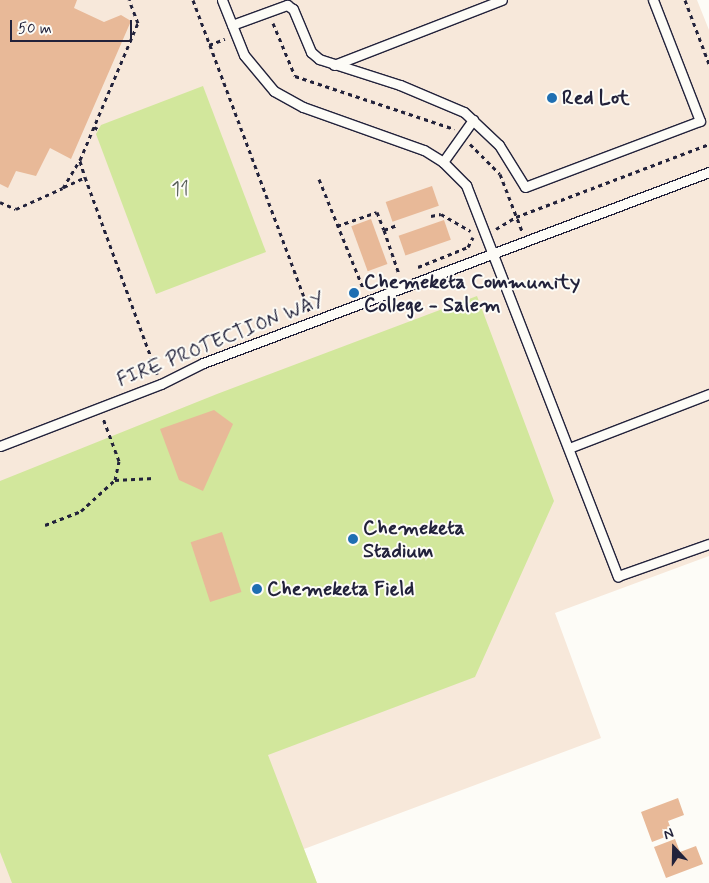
<!DOCTYPE html>
<html>
<head>
<meta charset="utf-8">
<style>
	body { margin:0 }
	#map { position:relative; width:709px; height:883px; overflow:hidden; background:#fdfcf7; font-family:Mynerve,sans-serif }
	div>[style] { position:absolute }
	.built>* { inset:0; background:#f7e8da }
	.green>* { inset:0; background:#d2e79c }
	.building>* { inset:0; background:#e8b998; transform-origin:0 0 }
	.path>* { height:3px; margin-top:-1.5px; transform-origin:0; background:repeating-linear-gradient(90deg,#22223b 0 4px,transparent 0 8px) }
	.roads { filter:drop-shadow(1px 0 #22223b) drop-shadow(-1px 0 #22223b) drop-shadow(0 1px #22223b) drop-shadow(0 -1px #22223b) }
	.lane>* { height:9px; margin:-4.5px; padding:0 4.5px; transform-origin:4.5px; border-radius:4.5px; background:#fdfcf7 }
	.dots>* { width:14px; height:14px; translate:-50% -50%; box-sizing:border-box; border:2px solid #fdfcf7; border-radius:50% }
	span { translate:-50% -50%; white-space:nowrap; text-align:center; line-height:1.15; -webkit-text-stroke:4px #fdfcf7; paint-order:stroke }
	.poi-label { font-size:20px; color:#22223b; font-weight:700 }
	.left { translate:0 -50%; text-align:left }
	.park-label { font-size:20px; color:#575d58 }
	.street-label { font-size:20px; color:#22223b }
	.north { position:absolute; left:649px; top:823px; width:50px; height:50px; -webkit-text-stroke:4px #fdfcf7; paint-order:stroke; rotate:339deg; font-size:14px; font-weight:700; line-height:20px; text-align:center; color:#22223b }
	.north::after { content:''; display:block; margin:auto; width:18px; height:22px; background:#22223b; clip-path:polygon(50% 0,100% 100%,50% 72%,0 100%) }
	.scale { position:absolute; left:10px; top:20px; width:122px; height:22px; box-sizing:border-box; border:2px solid #22223b; border-top:0; padding-left:6px; font-size:15px; line-height:18px; white-space:nowrap; color:#22223b; -webkit-text-stroke:4px #fdfcf7; paint-order:stroke }
</style>
</head>
<body>
<div id="map">
	<div class="built">
		<div style="clip-path:polygon(0 0,697px 0,709px 30px,709px 556px,555px 613px,601px 738px,304px 849px,317px 883px,0 883px)"></div>
	</div>
	<div class="green">
		<div style="clip-path:polygon(203px 86px,266px 252px,156px 294px,96px 134px,101px 125px)"></div>
		<div style="clip-path:polygon(477px 296px,554px 501px,475px 677px,268px 755px,317px 883px,12px 883px,0 852px,0 481px,217px 394px)"></div>
	</div>
	<div class="building">
		<div style="clip-path:polygon(0 0,77px 0,74px 8px,104px 22px,121px 15px,131px 21px,71px 159px,50px 148px,36px 176px,16px 171px,8px 188px,0 184px)"></div>
		<div style="left:432px;top:186px;width:21px;height:49px;rotate:71deg"></div>
		<div style="left:371px;top:219px;width:48px;height:21px;rotate:70deg"></div>
		<div style="left:444px;top:220px;width:21px;height:48px;rotate:71deg"></div>
		<div style="clip-path:polygon(214px 410px,233px 424px,203px 491px,179px 480px,160px 429px)"></div>
		<div style="left:222px;top:532px;width:63px;height:33px;rotate:72deg"></div>
		<div style="clip-path:polygon(678px 798px,684px 815px,668px 821px,673px 834px,652px 842px,641px 812px)"></div>
		<div style="clip-path:polygon(675px 839px,680px 852px,696px 846px,703px 864px,666px 878px,654px 847px)"></div>
	</div>
	<div class="path">
		<div style="left:193px;top:0;width:332px;rotate:69.5deg"></div>
		<div style="left:685px;top:0;width:68px;rotate:69.4deg"></div>
		<div style="left:273px;top:23px;width:57px;rotate:67.5deg"></div>
		<div style="left:295px;top:76px;width:168px;rotate:18.4deg"></div>
		<div style="left:209px;top:45px;width:17px;rotate:-21deg"></div>
		<div style="left:94px;top:127px;width:4px;rotate:27deg"></div>
		<div style="left:470px;top:144px;width:42px;rotate:45deg"></div>
		<div style="left:500px;top:174px;width:61px;rotate:68.9deg"></div>
		<div style="left:80px;top:161px;width:17px;rotate:73deg"></div>
		<div style="left:319px;top:179px;width:118px;rotate:68deg"></div>
		<div style="left:64px;top:187px;width:23px;rotate:-25deg"></div>
		<div style="left:85px;top:177px;width:210px;rotate:69.9deg"></div>
		<div style="left:0;top:202px;width:17px;rotate:24deg"></div>
		<div style="left:16px;top:209px;width:51px;rotate:-24.1deg"></div>
		<div style="left:63px;top:188px;width:33px;rotate:-59deg"></div>
		<div style="left:80px;top:160px;width:149px;rotate:-67.1deg"></div>
		<div style="left:138px;top:23px;width:25px;rotate:-111deg"></div>
		<div style="left:431px;top:216px;width:10px;rotate:-11deg"></div>
		<div style="left:441px;top:214px;width:34px;rotate:30deg"></div>
		<div style="left:337px;top:226px;width:42px;rotate:-19.3deg"></div>
		<div style="left:377px;top:212px;width:19px;rotate:69deg"></div>
		<div style="left:384px;top:230px;width:14px;rotate:-21deg"></div>
		<div style="left:496px;top:229px;width:23px;rotate:-31deg"></div>
		<div style="left:516px;top:217px;width:206px;rotate:-20.7deg"></div>
		<div style="left:384px;top:230px;width:46px;rotate:71.2deg"></div>
		<div style="left:418px;top:267px;width:54px;rotate:-21.8deg"></div>
		<div style="left:468px;top:247px;width:11px;rotate:-63deg"></div>
		<div style="left:115px;top:480px;width:39px;rotate:-3deg"></div>
		<div style="left:45px;top:525px;width:39px;rotate:-21deg"></div>
		<div style="left:81px;top:511px;width:46px;rotate:-42.4deg"></div>
		<div style="left:115px;top:480px;width:19px;rotate:-78deg"></div>
		<div style="left:119px;top:461px;width:46px;rotate:-110.4deg"></div>
	</div>
	<div class="roads">
		<div class="lane">
			<div style="left:222px;top:0;width:59px;rotate:68.2deg"></div>
			<div style="left:244px;top:55px;width:47px;rotate:50.2deg"></div>
			<div style="left:274px;top:91px;width:33px;rotate:29deg"></div>
			<div style="left:303px;top:107px;width:128px;rotate:19.6deg"></div>
			<div style="left:424px;top:150px;width:22px;rotate:32deg"></div>
			<div style="left:443px;top:162px;width:33px;rotate:45deg"></div>
			<div style="left:466px;top:185px;width:420px;rotate:68.8deg"></div>
			<div style="left:618px;top:576px;width:96px;rotate:-19.4deg"></div>
			<div style="left:232px;top:25px;width:59px;rotate:-20deg"></div>
			<div style="left:287px;top:5px;width:7px;rotate:34deg"></div>
			<div style="left:293px;top:9px;width:47px;rotate:67.3deg"></div>
			<div style="left:311px;top:52px;width:11px;rotate:41deg"></div>
			<div style="left:319px;top:59px;width:85px;rotate:17.8deg"></div>
			<div style="left:400px;top:85px;width:69px;rotate:22.9deg"></div>
			<div style="left:464px;top:112px;width:48px;rotate:43.3deg"></div>
			<div style="left:499px;top:145px;width:49px;rotate:58.2deg"></div>
			<div style="left:525px;top:187px;width:187px;rotate:-20.7deg"></div>
			<div style="left:700px;top:121px;width:130px;rotate:-111.2deg"></div>
			<div style="left:334px;top:65px;width:180px;rotate:-21.2deg"></div>
			<div style="left:443px;top:162px;width:52px;rotate:-54.5deg"></div>
			<div style="left:0;top:446px;width:173px;rotate:-21.1deg"></div>
			<div style="left:161px;top:384px;width:47px;rotate:-26.6deg"></div>
			<div style="left:203px;top:363px;width:541px;rotate:-20.68deg"></div>
			<div style="left:569px;top:448px;width:150px;rotate:-21.1deg"></div>
		</div>
	</div>
	<div class="dots">
		<div style="left:552px;top:98px;background:#1f6fb2"></div>
		<div style="left:354px;top:293px;background:#1f6fb2"></div>
		<div style="left:353px;top:539px;background:#1f6fb2"></div>
		<div style="left:257px;top:589px;background:#1f6fb2"></div>
	</div>
	<div class="poi-label">
		<span class="left" style="left:562px;top:98px">Red Lot</span>
		<span class="left" style="left:364px;top:294px">Chemeketa Community<br>College - Salem</span>
		<span class="left" style="left:363px;top:540px">Chemeketa<br>Stadium</span>
		<span class="left" style="left:267px;top:589px">Chemeketa Field</span>
	</div>
	<div class="park-label">
		<span style="left:180px;top:189px">11</span>
	</div>
	<div class="street-label">
		<span style="left:221px;top:340px;rotate:-22deg">FIRE PROTECTION WAY</span>
	</div>
	<div class="north">N</div>
	<div class="scale">50 m</div>
</div>
</body>
</html>
